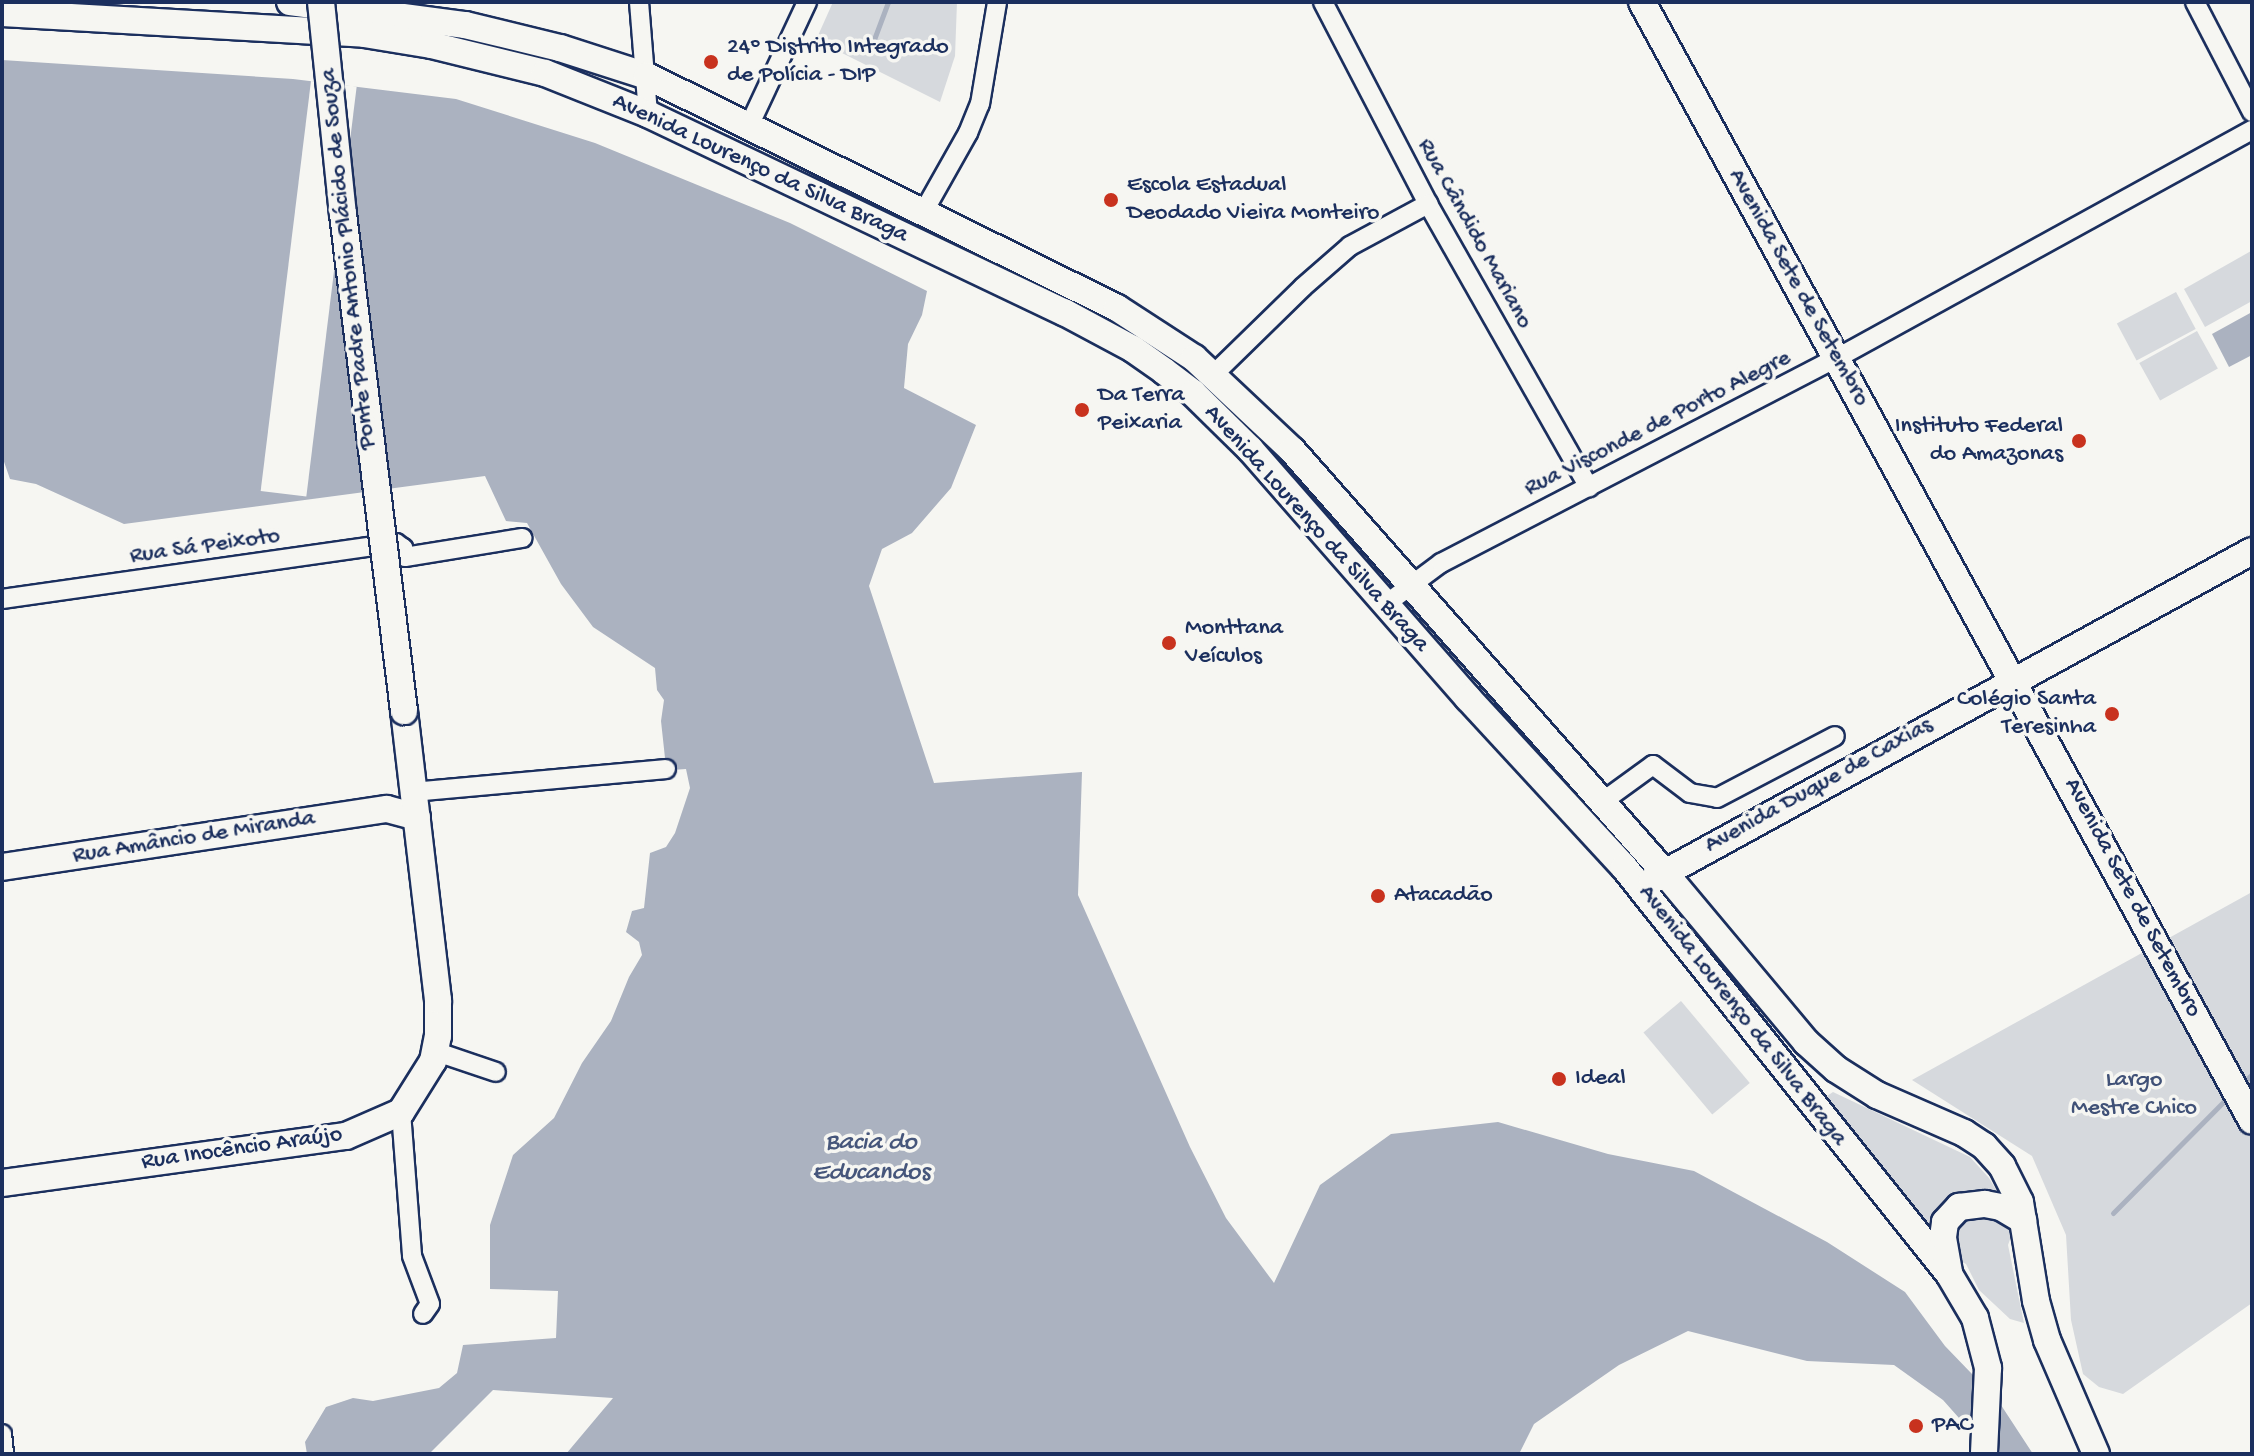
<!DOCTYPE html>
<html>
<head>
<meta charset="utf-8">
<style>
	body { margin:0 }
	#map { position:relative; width:2254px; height:1456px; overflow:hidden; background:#f6f6f2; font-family:"Gochi Hand",sans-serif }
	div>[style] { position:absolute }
	.green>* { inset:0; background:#d6d9dd; transform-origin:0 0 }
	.water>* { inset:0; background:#abb2c0 }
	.pier>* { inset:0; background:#f6f6f2; transform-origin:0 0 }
	.stream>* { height:5px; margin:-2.5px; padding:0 2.5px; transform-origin:2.5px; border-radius:2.5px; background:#abb2c0 }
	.roads { filter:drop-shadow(2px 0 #1b2f5e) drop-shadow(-2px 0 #1b2f5e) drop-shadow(0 2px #1b2f5e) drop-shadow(0 -2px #1b2f5e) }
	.street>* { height:18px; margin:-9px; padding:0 9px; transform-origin:9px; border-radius:9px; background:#f6f6f2 }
	.secondary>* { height:26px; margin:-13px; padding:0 13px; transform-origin:13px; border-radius:13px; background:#f6f6f2 }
	.bridges { filter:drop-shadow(2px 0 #1b2f5e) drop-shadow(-2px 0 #1b2f5e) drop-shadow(0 2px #1b2f5e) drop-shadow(0 -2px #1b2f5e) }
	.secondary-bridge>* { height:26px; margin:-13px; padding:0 13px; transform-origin:13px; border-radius:13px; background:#f6f6f2 }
	.dots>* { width:22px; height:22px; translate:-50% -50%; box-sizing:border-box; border:4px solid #f6f6f2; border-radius:50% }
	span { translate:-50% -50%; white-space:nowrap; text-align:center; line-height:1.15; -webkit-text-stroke:7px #f6f6f2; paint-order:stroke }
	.poi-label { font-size:24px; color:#1b2f5e }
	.left { translate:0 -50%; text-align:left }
	.right { translate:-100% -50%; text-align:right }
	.street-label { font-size:24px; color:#1b2f5e }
	.park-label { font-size:24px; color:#405177 }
	.water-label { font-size:26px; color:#46567b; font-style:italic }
	.frame { position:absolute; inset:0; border:4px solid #1b2f5e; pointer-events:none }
</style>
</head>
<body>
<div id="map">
	<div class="green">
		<div style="clip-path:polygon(833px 2px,957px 2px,955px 56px,940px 102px,816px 40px)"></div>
		<div style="clip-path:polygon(2251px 251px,2252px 301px,2205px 327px,2184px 289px)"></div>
		<div style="left:2176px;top:292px;width:42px;height:67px;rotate:62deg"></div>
		<div style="left:2197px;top:331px;width:43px;height:66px;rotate:61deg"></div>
		<div style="clip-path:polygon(2252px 892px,2252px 1303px,2123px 1394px,2099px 1387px,2083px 1374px,2071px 1320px,2066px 1235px,2032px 1156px,1912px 1080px)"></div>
		<div style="left:1681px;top:1001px;width:107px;height:49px;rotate:50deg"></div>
		<div style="clip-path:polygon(1833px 1092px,1970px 1157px,1989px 1178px,2006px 1207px,2013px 1231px,2008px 1245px,2024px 1323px,2010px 1319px,1979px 1290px,1966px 1264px,1950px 1256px,1824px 1098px)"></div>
	</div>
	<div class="water">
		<div style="clip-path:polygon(2px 60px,293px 79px,456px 99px,595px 143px,790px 223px,927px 291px,922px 315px,908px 344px,904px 388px,976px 425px,951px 488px,912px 533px,882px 549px,869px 586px,934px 783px,1082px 772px,1078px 895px,1190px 1147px,1226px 1218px,1274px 1283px,1320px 1185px,1391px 1134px,1498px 1122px,1608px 1154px,1694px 1171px,1827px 1242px,1905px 1292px,1945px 1346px,1999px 1402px,2033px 1454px,1991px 1454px,1943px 1400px,1894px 1365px,1807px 1361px,1688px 1331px,1619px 1365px,1534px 1424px,1519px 1454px,566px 1454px,613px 1398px,493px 1390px,429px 1454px,307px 1454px,305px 1442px,326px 1407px,353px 1398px,373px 1401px,439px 1388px,457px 1373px,463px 1345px,556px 1338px,558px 1291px,490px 1289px,490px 1225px,513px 1155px,554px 1118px,582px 1063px,611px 1021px,629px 977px,642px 955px,639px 942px,626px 932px,632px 911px,644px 908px,650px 853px,666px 847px,675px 833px,690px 788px,686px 769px,672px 770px,665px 758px,661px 721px,664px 700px,657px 690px,655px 668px,593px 627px,561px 584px,527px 523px,506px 521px,485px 476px,124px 524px,36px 484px,10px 479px,2px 456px)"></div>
		<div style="clip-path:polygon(2252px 312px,2252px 355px,2229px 367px,2212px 334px)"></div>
	</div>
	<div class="pier">
		<div style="left:311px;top:81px;width:46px;height:413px;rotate:7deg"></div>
	</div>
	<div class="stream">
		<div style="left:873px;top:42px;width:43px;rotate:-69.4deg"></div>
		<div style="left:2241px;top:1085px;width:16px;rotate:-45deg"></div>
		<div style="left:2113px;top:1213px;width:163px;rotate:-45.2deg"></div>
	</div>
	<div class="roads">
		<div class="street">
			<div style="left:639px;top:2px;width:112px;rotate:85.4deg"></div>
			<div style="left:1323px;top:2px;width:228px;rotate:62.5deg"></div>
			<div style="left:1428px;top:204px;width:326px;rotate:60.4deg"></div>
			<div style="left:2195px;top:2px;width:124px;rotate:62.6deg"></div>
			<div style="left:749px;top:126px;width:137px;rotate:-64.9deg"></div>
			<div style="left:924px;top:211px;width:90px;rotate:-60.6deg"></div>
			<div style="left:968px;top:133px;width:31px;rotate:-68deg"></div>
			<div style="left:980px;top:104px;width:103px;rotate:-80.5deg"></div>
			<div style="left:1214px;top:374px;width:124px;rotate:-44.3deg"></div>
			<div style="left:1303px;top:287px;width:62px;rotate:-41.1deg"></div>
			<div style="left:1350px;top:246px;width:89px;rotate:-28.3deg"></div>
			<div style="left:2px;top:599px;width:398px;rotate:-8.1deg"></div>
			<div style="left:396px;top:543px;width:9px;rotate:36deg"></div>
			<div style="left:403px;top:548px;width:9px;rotate:77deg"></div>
			<div style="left:405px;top:557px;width:119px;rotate:-9.2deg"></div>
			<div style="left:1386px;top:604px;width:69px;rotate:-36.7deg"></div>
			<div style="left:1441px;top:563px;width:446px;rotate:-27.4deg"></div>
			<div style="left:1837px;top:358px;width:474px;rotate:-28.8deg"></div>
			<div style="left:413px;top:792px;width:254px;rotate:-5.2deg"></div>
			<div style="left:1602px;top:802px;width:63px;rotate:-36deg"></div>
			<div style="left:1653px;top:765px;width:46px;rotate:37.1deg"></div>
			<div style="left:1690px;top:793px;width:27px;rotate:10deg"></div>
			<div style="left:1717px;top:798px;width:133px;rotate:-27.7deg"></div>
			<div style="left:437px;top:1052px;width:62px;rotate:18.7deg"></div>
			<div style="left:401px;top:1112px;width:144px;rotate:85.6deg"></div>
			<div style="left:412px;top:1256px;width:51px;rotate:69.4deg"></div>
			<div style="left:430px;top:1304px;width:12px;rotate:125deg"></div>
			<div style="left:2px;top:1434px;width:20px;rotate:84deg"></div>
		</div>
		<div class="secondary">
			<div style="left:290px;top:2px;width:177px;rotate:7.5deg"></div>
			<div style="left:465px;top:25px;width:98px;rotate:13.6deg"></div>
			<div style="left:560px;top:48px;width:91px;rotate:17.8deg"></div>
			<div style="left:647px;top:76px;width:524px;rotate:26.27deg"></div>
			<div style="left:1117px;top:308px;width:92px;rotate:33deg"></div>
			<div style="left:1194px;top:358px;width:134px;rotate:43.2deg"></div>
			<div style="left:1292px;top:450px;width:563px;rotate:48.6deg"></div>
			<div style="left:1664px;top:872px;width:222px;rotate:50.1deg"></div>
			<div style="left:1806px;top:1042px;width:40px;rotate:42deg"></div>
			<div style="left:1836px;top:1069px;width:49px;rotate:32.4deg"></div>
			<div style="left:1877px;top:1095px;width:95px;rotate:23.6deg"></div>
			<div style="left:1964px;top:1133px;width:24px;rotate:33deg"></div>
			<div style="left:1984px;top:1146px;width:27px;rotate:48deg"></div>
			<div style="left:2002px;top:1166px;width:40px;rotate:63.4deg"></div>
			<div style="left:2020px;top:1202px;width:100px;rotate:80.8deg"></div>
			<div style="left:2036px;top:1301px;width:41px;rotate:74.2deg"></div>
			<div style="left:2047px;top:1340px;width:124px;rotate:66.7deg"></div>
			<div style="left:1642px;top:2px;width:1274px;rotate:61.4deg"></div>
			<div style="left:2px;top:13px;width:363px;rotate:3.3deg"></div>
			<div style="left:364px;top:34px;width:68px;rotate:9.3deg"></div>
			<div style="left:431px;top:45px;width:117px;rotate:13.8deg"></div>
			<div style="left:545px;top:73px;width:111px;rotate:21.7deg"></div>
			<div style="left:648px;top:114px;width:461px;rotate:25.5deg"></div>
			<div style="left:1064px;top:312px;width:78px;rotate:28.2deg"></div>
			<div style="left:1133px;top:349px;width:38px;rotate:35deg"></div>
			<div style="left:1164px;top:371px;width:36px;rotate:37deg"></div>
			<div style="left:1193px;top:393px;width:80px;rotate:44.5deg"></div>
			<div style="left:1250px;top:449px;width:331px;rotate:48.8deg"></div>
			<div style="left:1468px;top:698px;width:230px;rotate:47.3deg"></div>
			<div style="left:1624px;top:867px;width:521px;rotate:51.39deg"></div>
			<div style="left:1949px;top:1274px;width:51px;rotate:59.4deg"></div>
			<div style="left:1975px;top:1318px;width:52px;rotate:75.4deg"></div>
			<div style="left:1988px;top:1368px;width:86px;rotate:92.7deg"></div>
			<div style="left:2px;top:867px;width:389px;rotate:-8.6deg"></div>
			<div style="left:387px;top:809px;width:31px;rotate:15deg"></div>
			<div style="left:1652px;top:880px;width:684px;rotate:-28.74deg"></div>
			<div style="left:2px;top:1183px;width:347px;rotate:-7.8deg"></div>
			<div style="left:346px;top:1136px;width:60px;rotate:-23.6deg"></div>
			<div style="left:401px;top:1112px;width:60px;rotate:-57.9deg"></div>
			<div style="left:433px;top:1061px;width:25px;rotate:-79deg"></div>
			<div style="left:438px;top:1036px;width:36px;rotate:-90deg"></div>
			<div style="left:438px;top:1000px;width:291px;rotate:-96.7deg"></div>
			<div style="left:1949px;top:1272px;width:36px;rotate:-100deg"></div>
			<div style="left:1943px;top:1237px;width:15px;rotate:-82deg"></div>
			<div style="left:1945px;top:1222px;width:21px;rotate:-47deg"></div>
			<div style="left:1959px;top:1207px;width:26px;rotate:-7deg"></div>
			<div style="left:1985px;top:1204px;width:16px;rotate:11deg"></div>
			<div style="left:2001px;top:1207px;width:26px;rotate:31deg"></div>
		</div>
	</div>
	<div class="bridges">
		<div class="secondary-bridge">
			<div style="left:321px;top:2px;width:213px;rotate:84.1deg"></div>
			<div style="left:343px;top:214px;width:501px;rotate:83deg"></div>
		</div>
	</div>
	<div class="dots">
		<div style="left:711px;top:62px;background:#c8321e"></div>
		<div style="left:1111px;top:200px;background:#c8321e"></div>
		<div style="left:1082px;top:410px;background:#c8321e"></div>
		<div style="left:2079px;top:441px;background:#c8321e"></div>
		<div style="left:1169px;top:643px;background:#c8321e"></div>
		<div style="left:2112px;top:714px;background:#c8321e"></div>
		<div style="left:1378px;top:896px;background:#c8321e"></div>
		<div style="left:1559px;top:1079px;background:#c8321e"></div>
		<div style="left:1916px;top:1426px;background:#c8321e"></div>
	</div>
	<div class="poi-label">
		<span class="left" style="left:727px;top:62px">24º Distrito Integrado<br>de Polícia - DIP</span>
		<span class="left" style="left:1127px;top:200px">Escola Estadual<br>Deodado Vieira Monteiro</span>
		<span class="left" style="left:1098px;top:410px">Da Terra<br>Peixaria</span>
		<span class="right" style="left:2063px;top:441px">Instituto Federal<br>do Amazonas</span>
		<span class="left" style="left:1185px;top:643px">Monttana<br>Veículos</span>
		<span class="right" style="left:2096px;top:714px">Colégio Santa<br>Teresinha</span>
		<span class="left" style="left:1394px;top:896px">Atacadão</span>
		<span class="left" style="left:1575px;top:1079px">Ideal</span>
		<span class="left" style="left:1932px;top:1426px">PAC</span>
	</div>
	<div class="street-label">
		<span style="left:760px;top:169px;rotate:25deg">Avenida Lourenço da Silva Braga</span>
		<span style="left:1474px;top:234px;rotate:61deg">Rua Cândido Mariano</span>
		<span style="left:349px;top:259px;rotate:-96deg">Ponte Padre Antonio Plácido de Souza</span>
		<span style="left:1798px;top:288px;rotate:61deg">Avenida Sete de Setembro</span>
		<span style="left:1658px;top:424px;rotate:-27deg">Rua Visconde de Porto Alegre</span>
		<span style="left:1316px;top:529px;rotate:48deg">Avenida Lourenço da Silva Braga</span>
		<span style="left:205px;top:547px;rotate:-8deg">Rua Sá Peixoto</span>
		<span style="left:1819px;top:786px;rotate:-29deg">Avenida Duque de Caxias</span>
		<span style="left:194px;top:838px;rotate:-9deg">Rua Amâncio de Miranda</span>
		<span style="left:2132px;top:898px;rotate:62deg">Avenida Sete de Setembro</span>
		<span style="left:1742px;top:1016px;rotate:52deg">Avenida Lourenço da Silva Braga</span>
		<span style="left:242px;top:1149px;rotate:-8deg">Rua Inocêncio Araújo</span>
	</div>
	<div class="park-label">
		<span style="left:2134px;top:1095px">Largo<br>Mestre Chico</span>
	</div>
	<div class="water-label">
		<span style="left:871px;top:1159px">Bacia do<br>Educandos</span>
	</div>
	<div class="frame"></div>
</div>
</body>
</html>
